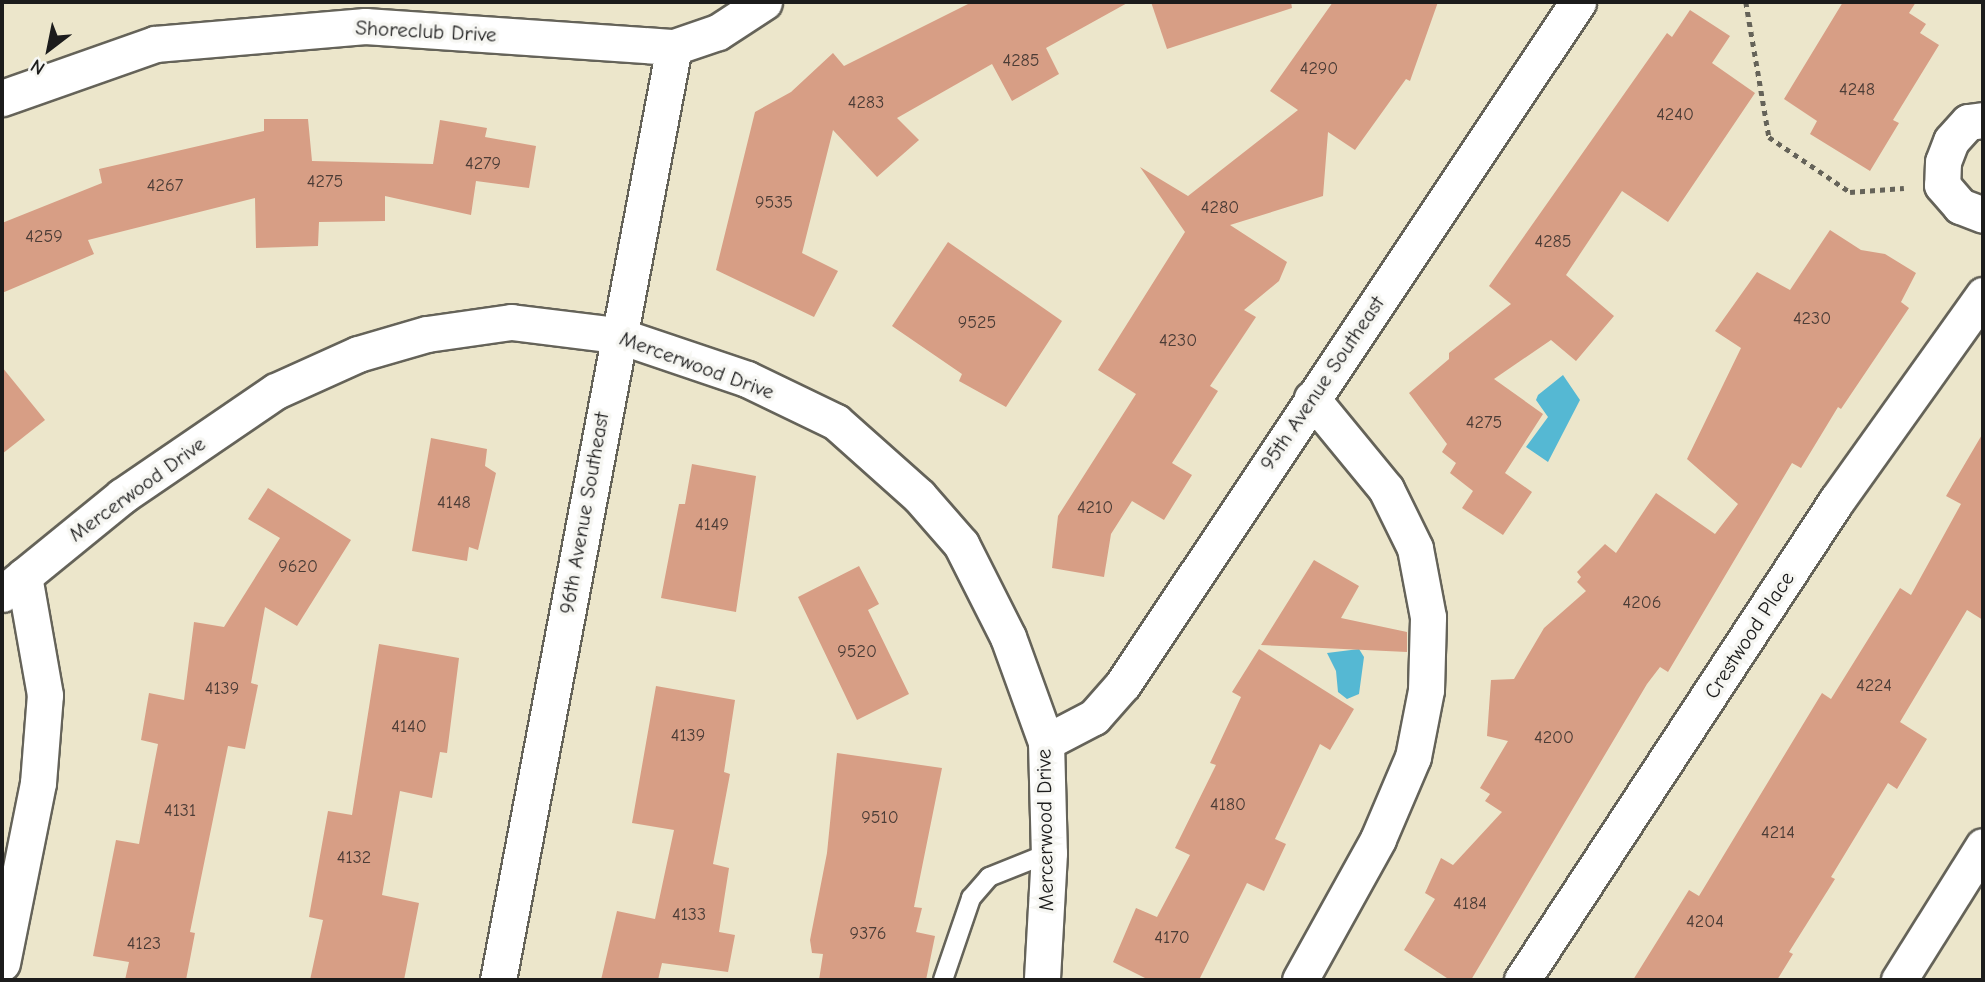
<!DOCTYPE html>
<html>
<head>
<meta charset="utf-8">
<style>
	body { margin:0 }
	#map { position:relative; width:1985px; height:982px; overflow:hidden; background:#ece6cb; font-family:"Comic Neue",sans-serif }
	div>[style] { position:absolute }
	.water>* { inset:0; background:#55b8d3 }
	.building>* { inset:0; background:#d79e85 }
	.path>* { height:4.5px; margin-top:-2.25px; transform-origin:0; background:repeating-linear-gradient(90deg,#656359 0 5px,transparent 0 10px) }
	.roads { filter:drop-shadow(2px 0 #656359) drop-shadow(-2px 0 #656359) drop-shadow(0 2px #656359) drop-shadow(0 -2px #656359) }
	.lane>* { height:18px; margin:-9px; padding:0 9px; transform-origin:9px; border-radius:9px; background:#fff }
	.street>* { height:35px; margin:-17.5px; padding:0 17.5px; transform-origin:17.5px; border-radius:17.5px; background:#fff }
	span { translate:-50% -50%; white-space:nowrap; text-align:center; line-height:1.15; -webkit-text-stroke:7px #f6f6f2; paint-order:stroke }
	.number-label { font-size:18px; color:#4b3c36 }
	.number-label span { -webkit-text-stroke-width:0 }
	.street-label { font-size:21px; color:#1c1c1c }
	.frame { position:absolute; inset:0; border:4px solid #1c1c1c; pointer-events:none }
	.north { position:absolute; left:14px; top:14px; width:70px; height:70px; -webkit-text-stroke:5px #f6f6f2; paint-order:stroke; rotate:212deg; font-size:19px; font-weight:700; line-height:28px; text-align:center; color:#1c1c1c }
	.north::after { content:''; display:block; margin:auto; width:24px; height:32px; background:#1c1c1c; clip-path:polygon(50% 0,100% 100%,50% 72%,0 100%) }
</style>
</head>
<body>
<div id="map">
	<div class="water">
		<div style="clip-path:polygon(1563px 375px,1580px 400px,1548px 462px,1526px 447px,1548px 417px,1536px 400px,1538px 395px)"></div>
		<div style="clip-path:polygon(1359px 649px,1364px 657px,1359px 694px,1347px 699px,1338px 692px,1336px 671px,1327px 653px)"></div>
	</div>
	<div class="building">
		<div style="clip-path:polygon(972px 2px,1129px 2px,1046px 48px,1059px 74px,1012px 101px,992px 64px,897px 118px,919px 140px,877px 177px,833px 130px,802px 253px,838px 271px,814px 317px,716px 270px,755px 112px,791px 92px,833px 53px,844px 66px)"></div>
		<div style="clip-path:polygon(1151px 2px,1291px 2px,1292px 8px,1167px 49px)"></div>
		<div style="clip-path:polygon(1333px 2px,1438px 2px,1410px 81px,1406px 79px,1355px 150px,1328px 132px,1323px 196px,1230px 225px,1287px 262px,1279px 281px,1244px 310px,1256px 317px,1210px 386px,1218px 391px,1172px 463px,1192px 475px,1164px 520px,1132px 501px,1111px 534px,1104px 577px,1052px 568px,1058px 516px,1136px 394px,1098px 370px,1185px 232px,1140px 167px,1188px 196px,1298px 110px,1270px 91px)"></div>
		<div style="clip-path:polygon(1843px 2px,1916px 2px,1909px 13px,1926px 24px,1920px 33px,1939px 45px,1893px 120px,1899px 123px,1870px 171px,1810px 134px,1817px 121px,1784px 99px)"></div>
		<div style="clip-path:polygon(1690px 10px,1730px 36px,1712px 63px,1755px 93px,1668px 222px,1622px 191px,1566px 275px,1614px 316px,1576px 361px,1551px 340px,1494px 379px,1543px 414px,1505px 473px,1532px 492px,1503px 535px,1462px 508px,1473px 491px,1450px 473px,1456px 463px,1442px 452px,1447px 444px,1409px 393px,1449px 359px,1449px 353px,1511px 304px,1489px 286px,1667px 33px,1672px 37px)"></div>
		<div style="clip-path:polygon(264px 119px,308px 119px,312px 161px,433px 164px,440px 120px,487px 128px,485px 137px,536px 146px,529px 188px,476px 181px,471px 215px,385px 196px,385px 221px,319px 222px,318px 246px,256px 248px,255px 198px,88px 240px,94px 254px,2px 293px,2px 223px,102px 183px,99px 169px,264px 131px)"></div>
		<div style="clip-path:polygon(1830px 230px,1861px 250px,1885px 254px,1916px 273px,1901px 302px,1909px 308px,1841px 409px,1838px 407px,1801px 468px,1792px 463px,1668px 672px,1660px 667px,1647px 684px,1471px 980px,1450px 980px,1404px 950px,1435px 899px,1425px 893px,1441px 858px,1453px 865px,1502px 812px,1485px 801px,1490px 794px,1480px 788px,1508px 741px,1487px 736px,1491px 680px,1514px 679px,1544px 628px,1586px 591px,1577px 582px,1581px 577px,1577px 572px,1605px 544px,1616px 553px,1656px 493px,1715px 534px,1738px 504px,1687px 459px,1741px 348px,1715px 331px,1757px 272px,1790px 290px)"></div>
		<div style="clip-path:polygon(948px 242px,1062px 321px,1006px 407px,959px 381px,962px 374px,892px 326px)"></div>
		<div style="clip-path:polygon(2px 367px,45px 420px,2px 454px)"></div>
		<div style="clip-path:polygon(1983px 433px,1983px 620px,1967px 610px,1900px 722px,1927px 739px,1897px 789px,1888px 783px,1831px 877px,1835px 879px,1789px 952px,1793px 954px,1777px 980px,1633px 980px,1689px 890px,1699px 896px,1822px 693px,1831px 699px,1900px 588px,1911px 595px,1961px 504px,1946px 496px)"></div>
		<div style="clip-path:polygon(431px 438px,487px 449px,485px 466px,496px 473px,478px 550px,469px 547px,467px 561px,412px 551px)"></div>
		<div style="clip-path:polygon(692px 464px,756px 476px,736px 612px,661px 598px,679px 504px,685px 504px)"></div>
		<div style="clip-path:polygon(268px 488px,351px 540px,297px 626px,265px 607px,251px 683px,258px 685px,245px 749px,228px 746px,190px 932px,195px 933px,186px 980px,125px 980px,129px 962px,93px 956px,116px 840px,139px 844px,158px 744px,141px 740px,149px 693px,184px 700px,194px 622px,224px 627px,280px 538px,248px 519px)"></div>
		<div style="clip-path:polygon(1314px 560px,1359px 586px,1341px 618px,1407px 632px,1407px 652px,1261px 645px)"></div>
		<div style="clip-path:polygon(859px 566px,879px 604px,868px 610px,909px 694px,857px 720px,798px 597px)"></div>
		<div style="clip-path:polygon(379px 644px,459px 658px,447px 753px,440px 752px,432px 798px,400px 791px,382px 895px,419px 903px,404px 980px,310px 980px,323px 920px,309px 917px,328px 811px,352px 815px)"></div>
		<div style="clip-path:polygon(1259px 649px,1354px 709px,1330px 750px,1320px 744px,1275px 839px,1286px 844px,1264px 891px,1247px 883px,1199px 980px,1149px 980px,1113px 962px,1136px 908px,1157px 917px,1190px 855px,1175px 848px,1216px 765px,1210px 763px,1241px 697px,1232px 692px)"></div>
		<div style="clip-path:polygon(656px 686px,735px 700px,724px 772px,730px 774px,713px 864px,729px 868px,719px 932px,735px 935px,728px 972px,662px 963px,658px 980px,601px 980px,617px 911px,655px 919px,674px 830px,632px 823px)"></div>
		<div style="clip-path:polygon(837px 753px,942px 768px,914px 907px,922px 908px,916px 932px,935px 936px,926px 980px,819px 980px,823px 954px,812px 953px,810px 940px,827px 853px)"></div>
	</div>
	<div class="path">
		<div style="left:1746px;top:2px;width:137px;rotate:80.3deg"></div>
		<div style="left:1769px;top:137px;width:98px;rotate:34.2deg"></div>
		<div style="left:1850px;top:192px;width:54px;rotate:-4.2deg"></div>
	</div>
	<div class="roads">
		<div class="lane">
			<div style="left:943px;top:980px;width:87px;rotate:-71.1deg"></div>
			<div style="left:971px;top:898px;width:28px;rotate:-49deg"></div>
			<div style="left:989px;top:877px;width:65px;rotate:-21.8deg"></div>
		</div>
		<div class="street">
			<div style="left:2px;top:98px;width:162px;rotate:-19.4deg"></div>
			<div style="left:155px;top:44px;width:211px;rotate:-4.9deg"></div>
			<div style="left:365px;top:26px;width:310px;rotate:3.9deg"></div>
			<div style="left:674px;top:47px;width:46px;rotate:-18.8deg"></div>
			<div style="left:718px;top:32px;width:55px;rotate:-33.1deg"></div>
			<div style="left:1983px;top:120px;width:15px;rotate:172deg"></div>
			<div style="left:1968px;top:122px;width:25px;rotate:132deg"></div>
			<div style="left:1951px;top:141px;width:22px;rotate:111deg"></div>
			<div style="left:1943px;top:162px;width:23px;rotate:92deg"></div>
			<div style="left:1942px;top:185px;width:28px;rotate:49deg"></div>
			<div style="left:1960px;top:206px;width:25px;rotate:21deg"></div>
			<div style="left:2px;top:594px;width:155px;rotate:-39.2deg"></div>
			<div style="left:122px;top:496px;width:186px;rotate:-34.3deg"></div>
			<div style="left:276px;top:391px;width:90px;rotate:-24.3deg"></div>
			<div style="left:358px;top:354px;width:72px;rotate:-16.2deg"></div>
			<div style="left:427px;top:334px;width:85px;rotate:-8.1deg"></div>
			<div style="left:511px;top:322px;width:107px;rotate:7deg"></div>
			<div style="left:617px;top:335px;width:137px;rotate:18.7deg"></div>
			<div style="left:747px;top:379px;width:99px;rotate:25.8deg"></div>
			<div style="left:836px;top:422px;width:111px;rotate:41.7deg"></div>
			<div style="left:919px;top:496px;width:64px;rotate:48.8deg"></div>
			<div style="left:961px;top:544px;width:104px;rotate:63.2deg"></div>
			<div style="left:1008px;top:637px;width:112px;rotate:70.1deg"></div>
			<div style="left:1046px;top:742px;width:111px;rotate:88.5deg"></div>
			<div style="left:1049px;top:853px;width:127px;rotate:93.2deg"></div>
			<div style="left:1046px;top:742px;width:54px;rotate:-27.5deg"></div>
			<div style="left:1094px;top:717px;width:44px;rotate:-48.7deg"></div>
			<div style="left:1123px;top:684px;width:820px;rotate:-56.29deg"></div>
			<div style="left:2px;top:963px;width:184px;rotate:-78.7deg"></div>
			<div style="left:38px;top:783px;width:88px;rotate:-85.5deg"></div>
			<div style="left:45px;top:695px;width:121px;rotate:-100deg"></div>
			<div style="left:498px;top:980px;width:949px;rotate:-79.32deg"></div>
			<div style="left:1300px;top:980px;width:161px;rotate:-61deg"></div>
			<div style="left:1378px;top:839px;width:89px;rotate:-66.9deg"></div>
			<div style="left:1413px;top:757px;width:68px;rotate:-79deg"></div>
			<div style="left:1426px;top:690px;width:73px;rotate:-88.4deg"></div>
			<div style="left:1428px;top:617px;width:70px;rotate:-100.7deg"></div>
			<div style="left:1415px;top:548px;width:66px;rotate:-116.2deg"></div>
			<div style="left:1386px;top:489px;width:117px;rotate:-129.4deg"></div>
			<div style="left:1522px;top:980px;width:574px;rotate:-56.73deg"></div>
			<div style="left:1837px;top:500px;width:252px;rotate:-54.5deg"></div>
			<div style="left:1899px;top:980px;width:158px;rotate:-57.9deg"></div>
		</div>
	</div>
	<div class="number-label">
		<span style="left:1021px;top:61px">4285</span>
		<span style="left:1319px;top:69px">4290</span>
		<span style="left:1857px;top:90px">4248</span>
		<span style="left:866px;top:103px">4283</span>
		<span style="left:1675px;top:115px">4240</span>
		<span style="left:483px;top:164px">4279</span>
		<span style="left:325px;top:182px">4275</span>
		<span style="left:165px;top:186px">4267</span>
		<span style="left:774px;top:203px">9535</span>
		<span style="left:1220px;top:208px">4280</span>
		<span style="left:44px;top:237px">4259</span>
		<span style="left:1553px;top:242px">4285</span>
		<span style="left:1812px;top:319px">4230</span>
		<span style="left:977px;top:323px">9525</span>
		<span style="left:1178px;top:341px">4230</span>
		<span style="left:1484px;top:423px">4275</span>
		<span style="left:454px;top:503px">4148</span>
		<span style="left:1095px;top:508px">4210</span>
		<span style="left:712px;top:525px">4149</span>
		<span style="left:298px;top:567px">9620</span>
		<span style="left:1642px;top:603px">4206</span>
		<span style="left:857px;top:652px">9520</span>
		<span style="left:1874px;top:686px">4224</span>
		<span style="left:222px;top:689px">4139</span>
		<span style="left:409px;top:727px">4140</span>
		<span style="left:688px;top:736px">4139</span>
		<span style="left:1554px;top:738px">4200</span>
		<span style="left:1228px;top:805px">4180</span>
		<span style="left:180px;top:811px">4131</span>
		<span style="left:880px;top:818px">9510</span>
		<span style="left:1778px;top:833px">4214</span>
		<span style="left:354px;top:858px">4132</span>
		<span style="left:1470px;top:904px">4184</span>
		<span style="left:689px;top:915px">4133</span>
		<span style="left:1705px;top:922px">4204</span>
		<span style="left:868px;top:934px">9376</span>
		<span style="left:1172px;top:938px">4170</span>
		<span style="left:144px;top:944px">4123</span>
	</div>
	<div class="street-label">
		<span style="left:426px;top:31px;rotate:3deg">Shoreclub Drive</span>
		<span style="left:697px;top:365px;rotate:20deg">Mercerwood Drive</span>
		<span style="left:1322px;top:383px;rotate:-56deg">95th Avenue Southeast</span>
		<span style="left:137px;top:489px;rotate:-36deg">Mercerwood Drive</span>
		<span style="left:584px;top:513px;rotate:-80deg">96th Avenue Southeast</span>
		<span style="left:1749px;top:635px;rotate:-57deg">Crestwood Place</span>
		<span style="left:1045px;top:830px;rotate:-91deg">Mercerwood Drive</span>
	</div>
	<div class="frame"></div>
	<div class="north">N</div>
</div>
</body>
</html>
